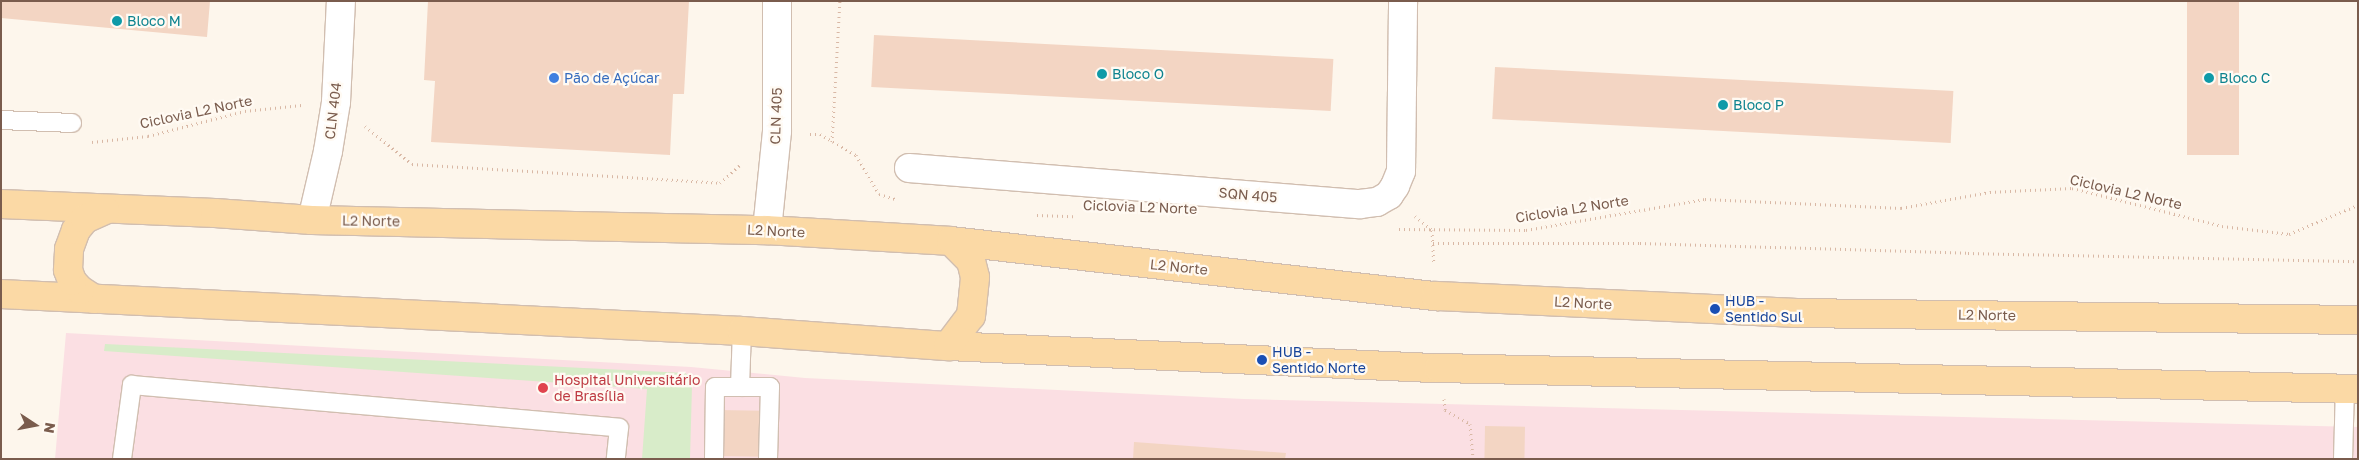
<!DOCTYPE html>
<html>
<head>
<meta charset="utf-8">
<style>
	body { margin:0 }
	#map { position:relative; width:2359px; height:460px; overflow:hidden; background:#fdf6ec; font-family:"Golos Text",sans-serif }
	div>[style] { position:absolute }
	.medical>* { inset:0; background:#fbdfe3 }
	.green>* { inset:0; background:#d8ecc9 }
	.building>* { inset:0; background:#f3d5c3; transform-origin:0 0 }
	.path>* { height:3px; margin-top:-1.5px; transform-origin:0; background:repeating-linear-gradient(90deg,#d9b8a5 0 1px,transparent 0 5px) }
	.roads { filter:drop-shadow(1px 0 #d1beb0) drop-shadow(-1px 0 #d1beb0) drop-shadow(0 1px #d1beb0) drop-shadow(0 -1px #d1beb0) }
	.lane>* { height:18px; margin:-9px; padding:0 9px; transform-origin:9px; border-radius:9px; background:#fff }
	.street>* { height:28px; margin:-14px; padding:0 14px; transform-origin:14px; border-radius:14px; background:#fff }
	.secondary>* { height:28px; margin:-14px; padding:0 14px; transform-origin:14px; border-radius:14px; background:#fff }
	.primary>* { height:28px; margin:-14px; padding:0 14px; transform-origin:14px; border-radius:14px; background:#fbd9a5 }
	.dots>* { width:14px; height:14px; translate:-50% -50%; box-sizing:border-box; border:2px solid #fffaf3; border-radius:50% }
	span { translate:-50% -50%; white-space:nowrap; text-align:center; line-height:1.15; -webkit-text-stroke:4.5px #fffaf3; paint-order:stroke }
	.culture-label { font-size:14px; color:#0d838f }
	.left { translate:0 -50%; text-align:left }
	.shop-label { font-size:14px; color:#366cbe }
	.street-label { font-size:14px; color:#7a5c4d }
	.transit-label { font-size:14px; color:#164399 }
	.health-label { font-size:14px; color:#be3a42 }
	.frame { position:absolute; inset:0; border:2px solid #7a5c4d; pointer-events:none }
	.north { position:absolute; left:10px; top:400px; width:50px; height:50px; -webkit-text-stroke:4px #fffaf3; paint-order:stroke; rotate:101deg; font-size:14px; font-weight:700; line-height:20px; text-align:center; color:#7a5c4d }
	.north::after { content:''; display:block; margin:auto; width:18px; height:22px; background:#7a5c4d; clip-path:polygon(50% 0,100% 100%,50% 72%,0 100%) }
</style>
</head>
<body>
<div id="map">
	<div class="medical">
		<div style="clip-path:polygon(66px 333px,691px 367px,805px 378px,1244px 399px,2358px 427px,2358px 459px,55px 459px)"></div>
	</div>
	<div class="green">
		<div style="clip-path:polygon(105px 344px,685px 373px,691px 377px,692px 386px,690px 459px,642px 459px,647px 389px,104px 351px)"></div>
	</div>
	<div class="building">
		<div style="clip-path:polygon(1px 1px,210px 1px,207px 37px,1px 18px)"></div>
		<div style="clip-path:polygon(428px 1px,689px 1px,684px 94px,673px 94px,670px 155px,431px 142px,435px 81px,424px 80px)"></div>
		<div style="left:2187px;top:1px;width:52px;height:154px"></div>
		<div style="left:874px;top:35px;width:460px;height:52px;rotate:3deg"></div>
		<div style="left:1495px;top:67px;width:459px;height:52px;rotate:3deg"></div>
		<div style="left:717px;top:410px;width:46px;height:46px;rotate:1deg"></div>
		<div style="left:1485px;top:426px;width:40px;height:33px;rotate:1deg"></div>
		<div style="clip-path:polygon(1134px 442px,1286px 453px,1285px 459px,1133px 459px)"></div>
	</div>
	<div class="path">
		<div style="left:365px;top:126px;width:60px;rotate:39deg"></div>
		<div style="left:412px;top:164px;width:309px;rotate:3.5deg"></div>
		<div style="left:720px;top:183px;width:27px;rotate:-42deg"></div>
		<div style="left:810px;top:134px;width:10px"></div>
		<div style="left:820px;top:134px;width:42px;rotate:30.3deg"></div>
		<div style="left:856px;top:155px;width:45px;rotate:59.5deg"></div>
		<div style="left:879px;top:194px;width:17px;rotate:17deg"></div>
		<div style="left:92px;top:142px;width:56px;rotate:-6.1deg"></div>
		<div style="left:148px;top:136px;width:100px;rotate:-14.5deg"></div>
		<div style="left:245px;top:111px;width:57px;rotate:-6deg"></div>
		<div style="left:832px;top:142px;width:141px;rotate:-86.8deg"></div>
		<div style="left:1037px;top:215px;width:36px;rotate:2deg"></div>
		<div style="left:1415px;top:216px;width:22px;rotate:39deg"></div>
		<div style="left:1432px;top:230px;width:34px;rotate:87deg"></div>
		<div style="left:1399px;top:229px;width:127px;rotate:0.5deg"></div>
		<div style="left:1526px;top:230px;width:182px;rotate:-9.8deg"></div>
		<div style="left:1705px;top:199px;width:196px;rotate:2.6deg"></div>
		<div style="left:1901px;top:208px;width:90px;rotate:-10.2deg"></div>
		<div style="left:1990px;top:192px;width:82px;rotate:-2.8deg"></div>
		<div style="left:2072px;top:188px;width:155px;rotate:14.2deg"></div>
		<div style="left:2222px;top:226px;width:67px;rotate:6.8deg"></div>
		<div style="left:2289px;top:234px;width:75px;rotate:-22.8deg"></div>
		<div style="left:1433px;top:243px;width:207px"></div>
		<div style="left:1640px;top:243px;width:328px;rotate:1.7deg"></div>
		<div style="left:1968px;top:253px;width:390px;rotate:1.2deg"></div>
		<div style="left:1444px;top:399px;width:11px;rotate:85deg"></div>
		<div style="left:1445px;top:410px;width:29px;rotate:29deg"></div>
		<div style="left:1470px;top:424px;width:35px;rotate:85deg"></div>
	</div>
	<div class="roads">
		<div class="lane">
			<div style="left:1px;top:120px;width:71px;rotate:2.4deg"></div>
			<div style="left:740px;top:387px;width:56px;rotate:-88deg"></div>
			<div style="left:122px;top:459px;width:75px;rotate:-82.3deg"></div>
			<div style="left:132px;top:385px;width:489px;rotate:5deg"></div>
			<div style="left:619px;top:428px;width:31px;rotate:96deg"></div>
			<div style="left:714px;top:459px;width:72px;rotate:-89.2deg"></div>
			<div style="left:715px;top:387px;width:55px"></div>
			<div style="left:770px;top:387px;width:72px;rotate:91.6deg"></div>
			<div style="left:2343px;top:459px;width:71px;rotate:-88.4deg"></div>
		</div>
		<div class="street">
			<div style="left:909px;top:168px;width:452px;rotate:4.6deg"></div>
			<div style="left:1360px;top:204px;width:17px;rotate:-7deg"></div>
			<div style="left:1377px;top:202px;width:14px;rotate:-30deg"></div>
			<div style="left:1389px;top:195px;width:11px;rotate:-56deg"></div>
			<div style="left:1395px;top:186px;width:16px;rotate:-68deg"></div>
			<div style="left:1401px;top:171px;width:170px;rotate:-89.3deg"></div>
		</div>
		<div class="secondary">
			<div style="left:312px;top:220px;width:71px;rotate:-76.9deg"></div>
			<div style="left:328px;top:151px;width:50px;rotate:-80.7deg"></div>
			<div style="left:336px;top:102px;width:101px;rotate:-87.2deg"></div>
			<div style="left:767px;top:230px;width:100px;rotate:-84.2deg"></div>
			<div style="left:777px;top:131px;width:130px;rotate:-90deg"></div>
		</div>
		<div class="primary">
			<div style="left:1px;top:204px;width:214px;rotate:2.4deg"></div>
			<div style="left:215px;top:213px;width:97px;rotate:4.1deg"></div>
			<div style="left:312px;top:220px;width:455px;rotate:1.3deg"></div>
			<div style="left:767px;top:230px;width:184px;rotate:3.4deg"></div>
			<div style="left:951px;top:241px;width:488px;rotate:6.5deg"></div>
			<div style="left:1436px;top:296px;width:358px;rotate:2.7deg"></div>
			<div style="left:1794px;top:313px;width:564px;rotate:0.71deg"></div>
			<div style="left:1px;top:294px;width:742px;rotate:2.86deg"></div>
			<div style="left:742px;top:331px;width:207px;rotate:4.2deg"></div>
			<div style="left:948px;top:346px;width:491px;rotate:2.6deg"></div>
			<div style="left:1439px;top:368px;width:919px;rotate:1.31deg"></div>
			<div style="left:94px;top:299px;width:17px;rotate:-147deg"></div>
			<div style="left:80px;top:290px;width:12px;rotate:-132deg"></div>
			<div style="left:72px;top:281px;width:12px;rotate:-110deg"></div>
			<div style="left:68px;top:270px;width:21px;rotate:-87deg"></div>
			<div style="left:69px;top:249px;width:20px;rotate:-70deg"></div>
			<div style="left:76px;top:230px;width:14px;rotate:-51deg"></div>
			<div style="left:85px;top:219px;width:22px;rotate:-24deg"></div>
			<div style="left:948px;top:346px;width:38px;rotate:-53deg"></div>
			<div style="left:971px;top:316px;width:39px;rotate:-84deg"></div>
			<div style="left:975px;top:277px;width:16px;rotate:-104deg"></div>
			<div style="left:971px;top:261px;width:28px;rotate:-135deg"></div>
		</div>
	</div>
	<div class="dots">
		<div style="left:117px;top:21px;background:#0f9aa8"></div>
		<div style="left:1102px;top:74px;background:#0f9aa8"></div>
		<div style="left:554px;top:78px;background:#3f7fe0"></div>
		<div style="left:2209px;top:78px;background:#0f9aa8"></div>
		<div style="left:1723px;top:105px;background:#0f9aa8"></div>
		<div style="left:1715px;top:309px;background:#1a4fb4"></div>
		<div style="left:1262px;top:360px;background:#1a4fb4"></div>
		<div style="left:543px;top:388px;background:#e0444e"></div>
	</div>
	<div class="culture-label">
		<span class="left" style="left:127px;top:21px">Bloco M</span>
		<span class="left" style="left:1112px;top:74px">Bloco O</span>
		<span class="left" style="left:2219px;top:78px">Bloco C</span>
		<span class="left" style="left:1733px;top:105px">Bloco P</span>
	</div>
	<div class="shop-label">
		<span class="left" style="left:564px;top:78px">Pão de Açúcar</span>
	</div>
	<div class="street-label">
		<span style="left:333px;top:111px;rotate:-83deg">CLN 404</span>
		<span style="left:196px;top:112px;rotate:-12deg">Ciclovia L2 Norte</span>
		<span style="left:776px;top:116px;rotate:-88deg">CLN 405</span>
		<span style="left:2126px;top:192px;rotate:13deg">Ciclovia L2 Norte</span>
		<span style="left:1248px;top:195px;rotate:5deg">SQN 405</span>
		<span style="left:1140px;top:207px;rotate:2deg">Ciclovia L2 Norte</span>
		<span style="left:1572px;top:209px;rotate:-9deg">Ciclovia L2 Norte</span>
		<span style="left:371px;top:221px;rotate:1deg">L2 Norte</span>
		<span style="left:776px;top:231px;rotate:3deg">L2 Norte</span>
		<span style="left:1179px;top:267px;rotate:6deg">L2 Norte</span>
		<span style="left:1583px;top:303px;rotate:3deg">L2 Norte</span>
		<span style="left:1987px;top:315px;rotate:1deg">L2 Norte</span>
	</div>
	<div class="transit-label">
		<span class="left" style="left:1725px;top:309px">HUB -<br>Sentido Sul</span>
		<span class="left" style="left:1272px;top:360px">HUB -<br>Sentido Norte</span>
	</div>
	<div class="health-label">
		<span class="left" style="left:554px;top:388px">Hospital Universitário<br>de Brasília</span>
	</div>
	<div class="frame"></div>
	<div class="north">N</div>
</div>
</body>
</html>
